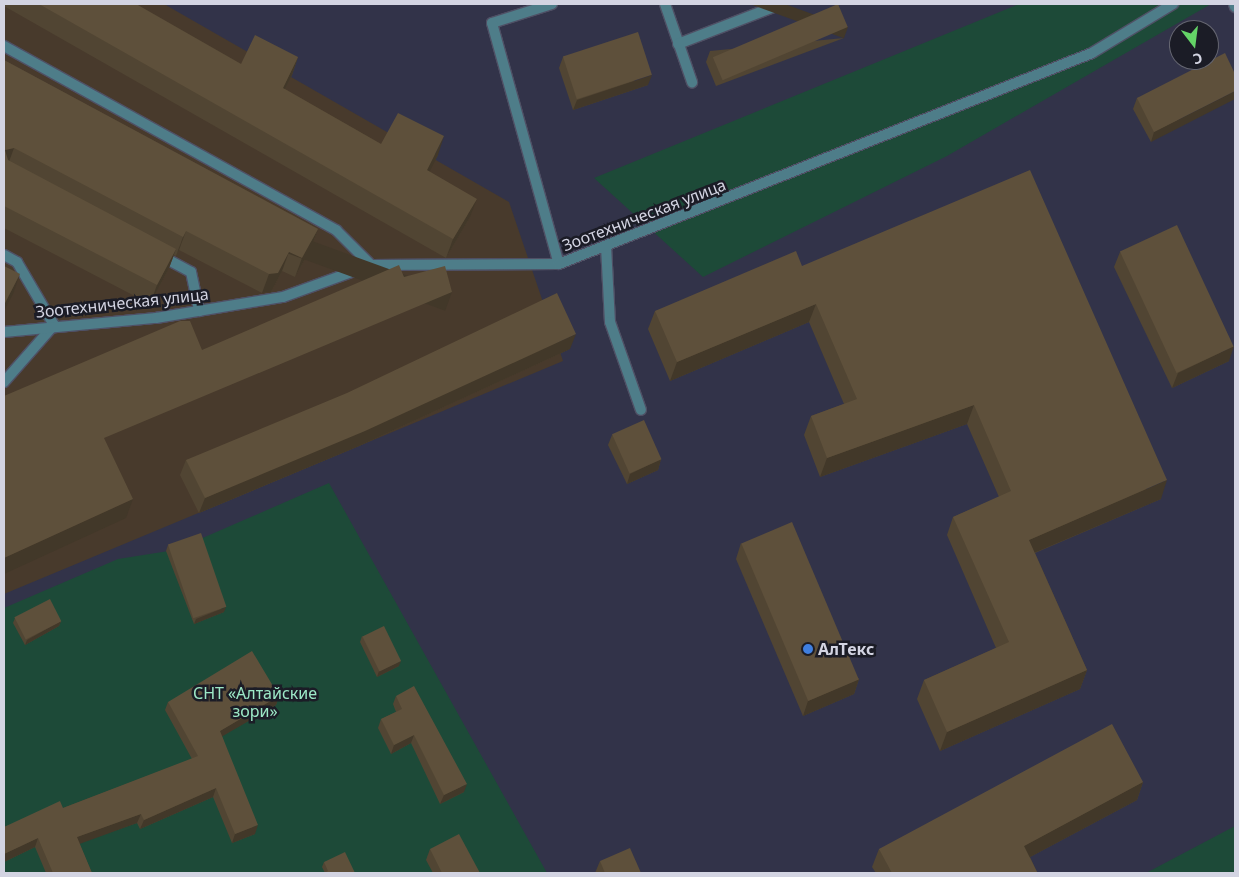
<!DOCTYPE html>
<html>
<head>
<meta charset="utf-8">
<style>
	body { margin:0 }
	#map { position:relative; width:1239px; height:877px; overflow:hidden; background:#323349; font-family:"Noto Sans",sans-serif }
	div>[style] { position:absolute }
	.industrial>* { inset:0; background:#483a2c }
	.green>* { inset:0; background:#1d4a38 }
	.roads { filter:drop-shadow(1px 0 #4f5065) drop-shadow(-1px 0 #4f5065) drop-shadow(0 1px #4f5065) drop-shadow(0 -1px #4f5065) }
	.lane>* { height:10px; margin:-5px; padding:0 5px; transform-origin:5px; border-radius:5px; background:#4e7d89 }
	.street>* { height:10px; margin:-5px; padding:0 5px; transform-origin:5px; border-radius:5px; background:#4e7d89 }
	.wall>* { inset:0; background:#514533 }
	.shaded-wall>* { inset:0; background:#423829; transform-origin:0 0 }
	.building>* { inset:0; background:#5e503b; transform-origin:0 0 }
	.dots>* { width:14px; height:14px; translate:-50% -50%; box-sizing:border-box; border:2px solid #1b1c26; border-radius:50% }
	span { translate:-50% -50%; white-space:nowrap; text-align:center; line-height:1.15; -webkit-text-stroke:5px #1b1c26; paint-order:stroke }
	.street-label { font-size:16px; color:#d3d4e2 }
	.poi-label { font-size:16px; color:#d3d4e2; font-weight:700 }
	.left { translate:0 -50%; text-align:left }
	.park-label { font-size:16px; color:#9ce8c6 }
	.frame { position:absolute; inset:0; border:5px solid #d3d4e2; pointer-events:none }
	.north { position:absolute; left:1169px; top:20px; width:50px; height:50px; box-sizing:border-box; background:#1b1c26; border:1px solid #656671; border-radius:50%; rotate:165deg; font-size:14px; font-weight:700; line-height:20px; text-align:center; color:#d3d4e2 }
	.north::after { content:''; display:block; margin:auto; width:18px; height:22px; background:#64d467; clip-path:polygon(50% 0,100% 100%,50% 72%,0 100%) }
</style>
</head>
<body>
<div id="map">
	<div class="industrial">
		<div style="clip-path:polygon(4px 4px,164px 4px,509px 202px,563px 361px,4px 594px)"></div>
	</div>
	<div class="green">
		<div style="clip-path:polygon(1019px 4px,1211px 4px,947px 156px,703px 277px,594px 178px)"></div>
		<div style="clip-path:polygon(329px 483px,547px 873px,4px 873px,4px 608px,118px 559px,175px 550px)"></div>
		<div style="clip-path:polygon(1235px 826px,1235px 873px,1146px 873px)"></div>
	</div>
	<div class="roads">
		<div class="lane">
			<div style="left:552px;top:4px;width:63px;rotate:162.4deg"></div>
			<div style="left:492px;top:23px;width:250px;rotate:74.5deg"></div>
			<div style="left:665px;top:4px;width:83px;rotate:70.9deg"></div>
			<div style="left:1234px;top:4px;width:3px;rotate:72deg"></div>
			<div style="left:678px;top:44px;width:110px;rotate:-21.2deg"></div>
			<div style="left:4px;top:46px;width:380px;rotate:29deg"></div>
			<div style="left:336px;top:230px;width:49px;rotate:45deg"></div>
			<div style="left:606px;top:246px;width:76px;rotate:87deg"></div>
			<div style="left:610px;top:322px;width:93px;rotate:70.6deg"></div>
			<div style="left:4px;top:255px;width:15px;rotate:28deg"></div>
			<div style="left:17px;top:262px;width:73px;rotate:59.6deg"></div>
			<div style="left:54px;top:325px;width:76px;rotate:131.3deg"></div>
			<div style="left:161px;top:256px;width:34px;rotate:28deg"></div>
			<div style="left:191px;top:272px;width:40px;rotate:78deg"></div>
		</div>
		<div class="street">
			<div style="left:4px;top:332px;width:153px;rotate:-5.3deg"></div>
			<div style="left:156px;top:318px;width:129px;rotate:-9.4deg"></div>
			<div style="left:283px;top:297px;width:94px;rotate:-20deg"></div>
			<div style="left:371px;top:265px;width:188px;rotate:-0.3deg"></div>
			<div style="left:559px;top:264px;width:573px;rotate:-21.6deg"></div>
			<div style="left:1092px;top:53px;width:95px;rotate:-31.2deg"></div>
		</div>
	</div>
	<div class="wall">
		<div style="clip-path:polygon(4px 4px,136px 4px,241px 64px,298px 57px,292px 75px,285px 89px,381px 144px,438px 155px,429px 171px,470px 217px,446px 258px,4px 6px)"></div>
		<div style="clip-path:polygon(844px 38px,716px 86px,706px 62px,710px 51px)"></div>
		<div style="clip-path:polygon(563px 57px,648px 85px,573px 110px,559px 68px)"></div>
		<div style="clip-path:polygon(4px 60px,318px 229px,311px 248px,295px 277px,282px 271px,271px 292px,262px 293px,179px 250px,176px 256px,174px 255px,169px 268px,150px 304px,4px 228px)"></div>
		<div style="clip-path:polygon(1235px 74px,1151px 142px,1133px 109px,1137px 98px)"></div>
		<div style="clip-path:polygon(1120px 252px,1229px 361px,1172px 388px,1114px 267px)"></div>
		<div style="clip-path:polygon(802px 266px,1161px 499px,1035px 553px,1087px 670px,1080px 689px,940px 751px,917px 699px,924px 680px,996px 648px,947px 535px,953px 517px,999px 497px,967px 424px,820px 477px,804px 435px,811px 416px,844px 404px,809px 322px,670px 381px,648px 329px,655px 311px)"></div>
		<div style="clip-path:polygon(570px 349px,359px 446px,199px 513px,180px 475px,186px 460px)"></div>
		<div style="clip-path:polygon(612px 435px,661px 459px,658px 470px,627px 484px,608px 445px)"></div>
		<div style="clip-path:polygon(741px 543px,859px 679px,854px 694px,803px 716px,736px 559px)"></div>
		<div style="clip-path:polygon(168px 545px,224px 612px,194px 624px,166px 551px)"></div>
		<div style="clip-path:polygon(15px 618px,61px 621px,59px 626px,25px 645px,13px 623px)"></div>
		<div style="clip-path:polygon(362px 636px,399px 666px,377px 677px,360px 642px)"></div>
		<div style="clip-path:polygon(279px 696px,276px 705px,222px 736px,255px 834px,232px 843px,213px 797px,140px 829px,137px 823px,79px 843px,92px 873px,46px 873px,35px 847px,4px 862px,4px 827px,63px 808px,192px 759px,165px 710px,168px 702px)"></div>
		<div style="clip-path:polygon(396px 696px,464px 792px,440px 804px,411px 743px,391px 754px,378px 728px,381px 719px,396px 712px,393px 704px)"></div>
		<div style="clip-path:polygon(1143px 782px,1137px 800px,1030px 857px,1037px 872px,1037px 873px,876px 873px,872px 867px,879px 849px)"></div>
		<div style="clip-path:polygon(430px 849px,480px 873px,433px 873px,426px 860px)"></div>
		<div style="clip-path:polygon(600px 861px,641px 873px,595px 873px)"></div>
		<div style="clip-path:polygon(324px 862px,355px 873px,325px 873px,322px 867px)"></div>
	</div>
	<div class="shaded-wall">
		<div style="left:848px;top:27px;width:12px;height:138px;rotate:110deg"></div>
		<div style="clip-path:polygon(298px 57px,292px 75px,276px 107px,283px 88px)"></div>
		<div style="clip-path:polygon(652px 75px,648px 85px,573px 110px,577px 100px)"></div>
		<div style="clip-path:polygon(1235px 91px,1235px 99px,1151px 142px,1154px 132px)"></div>
		<div style="clip-path:polygon(444px 136px,438px 155px,421px 189px,427px 170px)"></div>
		<div style="clip-path:polygon(14px 148px,7px 167px,5px 150px)"></div>
		<div style="clip-path:polygon(477px 199px,470px 217px,446px 258px,453px 239px)"></div>
		<div style="clip-path:polygon(318px 229px,311px 248px,295px 277px,302px 258px)"></div>
		<div style="clip-path:polygon(186px 231px,179px 250px,176px 256px,183px 237px)"></div>
		<div style="clip-path:polygon(176px 249px,169px 268px,150px 304px,157px 285px)"></div>
		<div style="clip-path:polygon(289px 252px,282px 271px,271px 292px,262px 293px,269px 274px)"></div>
		<div style="clip-path:polygon(20px 274px,13px 294px,4px 311px,4px 305px)"></div>
		<div style="left:452px;top:292px;width:20px;height:377px;rotate:110deg"></div>
		<div style="clip-path:polygon(816px 304px,809px 322px,670px 381px,677px 362px)"></div>
		<div style="clip-path:polygon(576px 334px,570px 349px,359px 446px,199px 513px,205px 498px)"></div>
		<div style="clip-path:polygon(1234px 346px,1229px 361px,1172px 388px,1178px 373px)"></div>
		<div style="clip-path:polygon(974px 405px,967px 424px,820px 477px,827px 458px)"></div>
		<div style="clip-path:polygon(661px 459px,658px 470px,627px 484px,630px 474px)"></div>
		<div style="clip-path:polygon(1167px 480px,1161px 499px,1022px 558px,1029px 540px)"></div>
		<div style="clip-path:polygon(133px 499px,126px 518px,4px 574px,4px 558px)"></div>
		<div style="clip-path:polygon(226px 607px,224px 612px,194px 624px,196px 619px)"></div>
		<div style="clip-path:polygon(61px 621px,59px 626px,25px 645px,27px 640px)"></div>
		<div style="clip-path:polygon(401px 661px,399px 666px,377px 677px,379px 671px)"></div>
		<div style="clip-path:polygon(1087px 670px,1080px 689px,940px 751px,947px 732px)"></div>
		<div style="clip-path:polygon(859px 679px,854px 694px,803px 716px,808px 701px)"></div>
		<div style="clip-path:polygon(279px 696px,276px 705px,216px 740px,220px 731px)"></div>
		<div style="clip-path:polygon(414px 735px,411px 743px,391px 754px,394px 745px)"></div>
		<div style="clip-path:polygon(1143px 782px,1137px 800px,1017px 864px,1024px 846px)"></div>
		<div style="clip-path:polygon(467px 784px,464px 792px,440px 804px,444px 795px)"></div>
		<div style="clip-path:polygon(216px 788px,213px 797px,140px 829px,144px 820px)"></div>
		<div style="clip-path:polygon(141px 814px,137px 823px,74px 846px,77px 837px)"></div>
		<div style="clip-path:polygon(258px 825px,255px 834px,232px 843px,235px 834px)"></div>
		<div style="clip-path:polygon(38px 838px,35px 847px,4px 862px,4px 854px)"></div>
	</div>
	<div class="building">
		<div style="clip-path:polygon(39px 4px,136px 4px,241px 64px,255px 35px,298px 57px,283px 88px,381px 144px,398px 113px,444px 136px,427px 170px,477px 199px,453px 239px)"></div>
		<div style="left:838px;top:4px;width:25px;height:136px;rotate:67deg"></div>
		<div style="left:638px;top:32px;width:45px;height:79px;rotate:72deg"></div>
		<div style="clip-path:polygon(1225px 53px,1235px 74px,1235px 91px,1154px 132px,1137px 98px)"></div>
		<div style="clip-path:polygon(4px 60px,318px 229px,302px 258px,289px 252px,278px 273px,269px 274px,186px 231px,183px 237px,14px 148px,5px 150px,8px 160px,176px 249px,157px 285px,4px 206px)"></div>
		<div style="clip-path:polygon(1030px 170px,1167px 480px,1029px 540px,1087px 670px,947px 732px,924px 680px,1009px 642px,953px 517px,1011px 491px,974px 405px,827px 458px,811px 416px,857px 399px,816px 304px,677px 362px,655px 311px,796px 251px,802px 266px)"></div>
		<div style="left:1177px;top:225px;width:134px;height:63px;rotate:65deg"></div>
		<div style="clip-path:polygon(399px 265px,404px 277px,445px 266px,452px 292px,104px 438px,133px 499px,4px 558px,4px 396px,180px 321px,190px 321px,202px 350px)"></div>
		<div style="clip-path:polygon(4px 266px,20px 274px,4px 305px)"></div>
		<div style="clip-path:polygon(557px 293px,576px 334px,365px 431px,205px 498px,186px 460px,347px 393px)"></div>
		<div style="left:644px;top:420px;width:43px;height:35px;rotate:66deg"></div>
		<div style="left:792px;top:522px;width:171px;height:55px;rotate:67deg"></div>
		<div style="left:201px;top:533px;width:78px;height:35px;rotate:71deg"></div>
		<div style="left:50px;top:599px;width:25px;height:40px;rotate:63deg"></div>
		<div style="left:384px;top:626px;width:39px;height:24px;rotate:64deg"></div>
		<div style="clip-path:polygon(252px 651px,279px 696px,220px 731px,258px 825px,235px 834px,216px 788px,144px 820px,141px 814px,77px 837px,92px 873px,53px 873px,38px 838px,4px 854px,4px 827px,60px 801px,63px 808px,198px 756px,168px 702px)"></div>
		<div style="clip-path:polygon(414px 686px,467px 784px,444px 795px,414px 735px,394px 745px,381px 719px,402px 709px,396px 696px)"></div>
		<div style="clip-path:polygon(1112px 724px,1143px 782px,1024px 846px,1037px 872px,1035px 873px,892px 873px,879px 849px)"></div>
		<div style="clip-path:polygon(459px 834px,480px 873px,442px 873px,430px 849px)"></div>
		<div style="clip-path:polygon(630px 848px,641px 873px,605px 873px,600px 861px)"></div>
		<div style="clip-path:polygon(345px 852px,355px 873px,324px 873px,328px 871px,324px 862px)"></div>
	</div>
	<div class="dots">
		<div style="left:808px;top:649px;background:#3f7fe0"></div>
	</div>
	<div class="street-label">
		<span style="left:644px;top:215px;rotate:-21deg">Зоотехническая улица</span>
		<span style="left:122px;top:303px;rotate:-6deg">Зоотехническая улица</span>
	</div>
	<div class="poi-label">
		<span class="left" style="left:818px;top:649px">АлТекс</span>
	</div>
	<div class="park-label">
		<span style="left:255px;top:702px">СНТ «Алтайские<br>зори»</span>
	</div>
	<div class="frame"></div>
	<div class="north">С</div>
</div>
</body>
</html>
